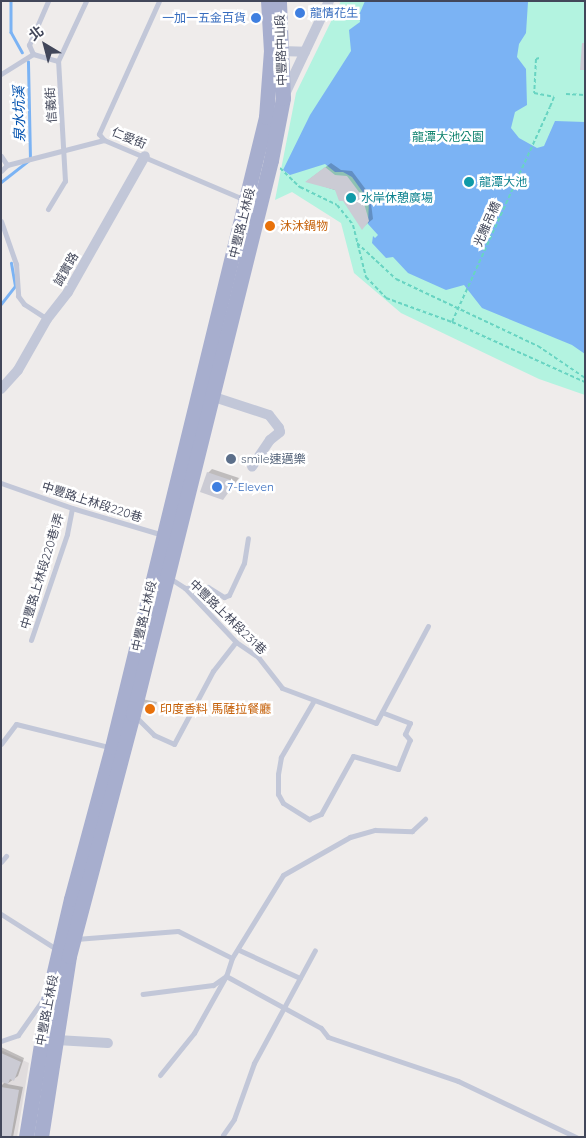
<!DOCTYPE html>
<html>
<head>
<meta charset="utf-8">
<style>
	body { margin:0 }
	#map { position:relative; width:586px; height:1138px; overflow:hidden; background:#efeceb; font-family:Quicksand,"Noto Sans TC",sans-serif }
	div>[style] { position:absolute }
	.education>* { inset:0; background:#e0dcdd }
	.green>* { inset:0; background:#b3f3e0 }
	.water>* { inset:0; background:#7bb3f4 }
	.shadow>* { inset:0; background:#0003 }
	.stream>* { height:2.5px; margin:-1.25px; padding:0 1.25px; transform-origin:1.25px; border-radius:1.25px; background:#7bb3f4 }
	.building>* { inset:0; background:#cbcbd4 }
	.path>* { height:2px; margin-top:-1px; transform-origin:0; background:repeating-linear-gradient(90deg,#68d4c2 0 4px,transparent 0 6.5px) }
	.lane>* { height:5px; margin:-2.5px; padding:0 2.5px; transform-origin:2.5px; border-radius:2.5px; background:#c2c7d8 }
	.street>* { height:10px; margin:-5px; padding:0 5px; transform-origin:5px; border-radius:5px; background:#c2c7d8 }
	.primary>* { height:15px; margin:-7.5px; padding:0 7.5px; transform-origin:7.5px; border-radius:7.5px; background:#a7aece }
	.path-bridge>* { height:2px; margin-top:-1px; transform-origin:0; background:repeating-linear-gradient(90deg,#68d4c2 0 4px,transparent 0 6.5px) }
	.dots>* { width:14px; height:14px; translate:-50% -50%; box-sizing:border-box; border:2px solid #fff; border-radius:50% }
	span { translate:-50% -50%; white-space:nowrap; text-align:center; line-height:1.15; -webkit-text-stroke:5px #fff; paint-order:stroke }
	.shop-label { font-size:12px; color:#366cbe }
	.left { translate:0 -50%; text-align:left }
	.right { translate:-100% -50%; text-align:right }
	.street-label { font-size:12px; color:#42475a }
	.park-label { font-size:12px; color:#0d816d }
	.culture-label { font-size:12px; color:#0d838f }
	.food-label { font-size:12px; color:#c56008 }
	.service-label { font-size:12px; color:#4e5e75 }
	.water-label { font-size:14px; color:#0051af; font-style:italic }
	.frame { position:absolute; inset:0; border:2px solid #42475a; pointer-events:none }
	.north { position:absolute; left:20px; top:20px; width:50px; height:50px; -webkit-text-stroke:4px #fff; paint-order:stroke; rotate:323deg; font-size:14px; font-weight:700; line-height:20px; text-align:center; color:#42475a }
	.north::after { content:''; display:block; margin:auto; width:18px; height:22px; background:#42475a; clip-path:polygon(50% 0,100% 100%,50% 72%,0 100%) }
</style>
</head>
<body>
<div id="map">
	<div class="education">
		<div style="clip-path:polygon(1px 1050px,29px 1063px,17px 1137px,1px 1137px)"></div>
	</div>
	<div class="green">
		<div style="clip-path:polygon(341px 1px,585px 1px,585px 395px,539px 379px,401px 313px,354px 273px,341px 223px,292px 192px,275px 200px,296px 93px)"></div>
	</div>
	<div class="water">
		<div style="clip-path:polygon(365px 1px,585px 1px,528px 2px,526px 33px,519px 44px,517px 57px,526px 69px,527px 105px,515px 112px,511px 128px,519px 138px,537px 148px,544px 146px,555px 121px,585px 122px,585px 354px,572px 345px,482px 308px,464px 285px,446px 290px,408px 273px,393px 257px,386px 258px,372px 243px,373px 236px,375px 238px,378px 235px,368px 224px,369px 201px,352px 177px,343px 172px,335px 172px,325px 164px,290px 175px,283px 170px,310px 115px,351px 51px,349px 30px,360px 22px,359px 15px)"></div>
	</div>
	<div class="shadow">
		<div style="clip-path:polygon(331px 163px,341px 170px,352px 171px,370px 195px,373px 219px,362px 228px,338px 191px,307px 181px)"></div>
		<div style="clip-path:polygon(212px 469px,239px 478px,227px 494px,208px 473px)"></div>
		<div style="clip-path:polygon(142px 699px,157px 702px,155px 709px,153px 711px,138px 705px)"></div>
		<div style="clip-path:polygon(1px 1047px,24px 1058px,18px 1076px,7px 1084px,23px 1087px,13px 1137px,1px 1137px,1px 1086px,5px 1082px,1px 1074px)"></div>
	</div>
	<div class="stream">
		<div style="left:11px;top:1px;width:31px;rotate:90deg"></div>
		<div style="left:11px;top:32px;width:23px;rotate:61deg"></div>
		<div style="left:1px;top:182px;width:37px;rotate:-38deg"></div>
		<div style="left:30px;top:159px;width:97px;rotate:-91.2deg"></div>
		<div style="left:1px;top:304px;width:23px;rotate:-52deg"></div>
		<div style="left:15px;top:286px;width:23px;rotate:-100deg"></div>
	</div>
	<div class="building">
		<div style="clip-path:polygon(582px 43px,585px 43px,585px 70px,580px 70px)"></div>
		<div style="clip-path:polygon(325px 167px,335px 175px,347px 176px,362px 196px,369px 221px,362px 230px,343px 201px,339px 201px,335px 190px,305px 182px)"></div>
		<div style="clip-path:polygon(207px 472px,236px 482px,223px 500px,200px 492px)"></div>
		<div style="clip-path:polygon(138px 701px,156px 704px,153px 712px,137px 705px)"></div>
		<div style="clip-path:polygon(1px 1053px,21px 1062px,14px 1081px,10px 1079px,8px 1084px,1px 1082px)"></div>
		<div style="clip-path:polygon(1px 1087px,19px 1090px,11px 1137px,1px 1137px)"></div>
	</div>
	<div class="path">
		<div style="left:539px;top:58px;width:3px;rotate:162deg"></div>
		<div style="left:536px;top:59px;width:34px;rotate:93deg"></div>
		<div style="left:534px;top:93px;width:20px;rotate:11deg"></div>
		<div style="left:554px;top:97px;width:11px;rotate:112deg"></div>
		<div style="left:566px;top:94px;width:19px;rotate:3deg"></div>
		<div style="left:280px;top:168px;width:28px;rotate:44deg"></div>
		<div style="left:300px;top:187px;width:41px;rotate:25.9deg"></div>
		<div style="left:337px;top:205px;width:26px;rotate:51deg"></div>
		<div style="left:353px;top:225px;width:54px;rotate:76deg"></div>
		<div style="left:366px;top:277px;width:29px;rotate:46deg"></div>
		<div style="left:386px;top:298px;width:70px;rotate:20deg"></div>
		<div style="left:452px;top:322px;width:146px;rotate:24.3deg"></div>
		<div style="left:357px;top:243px;width:53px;rotate:42.7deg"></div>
		<div style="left:396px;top:279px;width:157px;rotate:25.3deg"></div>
		<div style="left:538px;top:346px;width:57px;rotate:34.2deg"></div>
	</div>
	<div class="lane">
		<div style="left:159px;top:1px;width:146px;rotate:114.3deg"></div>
		<div style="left:99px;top:134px;width:8px;rotate:50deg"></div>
		<div style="left:104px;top:140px;width:151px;rotate:23deg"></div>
		<div style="left:33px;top:54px;width:10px;rotate:-114deg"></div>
		<div style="left:29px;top:45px;width:48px;rotate:-66.6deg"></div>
		<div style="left:1px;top:74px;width:38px;rotate:-32deg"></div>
		<div style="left:33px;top:54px;width:26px;rotate:16deg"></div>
		<div style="left:1px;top:156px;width:11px;rotate:56deg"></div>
		<div style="left:7px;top:165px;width:8px;rotate:135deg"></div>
		<div style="left:7px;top:165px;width:100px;rotate:-14.5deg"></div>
		<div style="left:48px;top:209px;width:33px;rotate:-59deg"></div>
		<div style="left:65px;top:181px;width:120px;rotate:-93.3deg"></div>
		<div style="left:58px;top:61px;width:66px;rotate:-65deg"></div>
		<div style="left:1px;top:221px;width:46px;rotate:70.8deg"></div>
		<div style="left:16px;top:264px;width:32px;rotate:86deg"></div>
		<div style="left:18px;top:296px;width:10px;rotate:53deg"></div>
		<div style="left:24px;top:304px;width:27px;rotate:33deg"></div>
		<div style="left:1px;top:483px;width:75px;rotate:19.4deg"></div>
		<div style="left:72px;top:508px;width:95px;rotate:16.5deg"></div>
		<div style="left:168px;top:577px;width:20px;rotate:33deg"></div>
		<div style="left:185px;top:588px;width:74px;rotate:46.6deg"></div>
		<div style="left:236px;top:642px;width:27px;rotate:34deg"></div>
		<div style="left:258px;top:657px;width:39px;rotate:52deg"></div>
		<div style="left:282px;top:688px;width:100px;rotate:20.4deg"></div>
		<div style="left:376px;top:723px;width:110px;rotate:-61.8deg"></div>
		<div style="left:185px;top:588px;width:23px;rotate:-2deg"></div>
		<div style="left:208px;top:587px;width:19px;rotate:32deg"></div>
		<div style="left:224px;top:597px;width:5px;rotate:-22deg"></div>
		<div style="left:229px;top:595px;width:35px;rotate:-65deg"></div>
		<div style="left:244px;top:563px;width:25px;rotate:-81deg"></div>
		<div style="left:31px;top:640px;width:112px;rotate:-71.2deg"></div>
		<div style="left:67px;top:534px;width:26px;rotate:-79deg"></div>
		<div style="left:313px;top:702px;width:64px;rotate:120.2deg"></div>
		<div style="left:281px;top:757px;width:17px;rotate:100deg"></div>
		<div style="left:278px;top:774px;width:20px;rotate:90deg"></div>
		<div style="left:278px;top:794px;width:10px;rotate:61deg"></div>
		<div style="left:283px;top:803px;width:31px;rotate:32deg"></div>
		<div style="left:309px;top:819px;width:13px;rotate:-23deg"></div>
		<div style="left:321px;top:814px;width:66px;rotate:-61.1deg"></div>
		<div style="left:353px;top:756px;width:47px;rotate:16.1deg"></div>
		<div style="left:398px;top:769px;width:31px;rotate:-68deg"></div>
		<div style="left:410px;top:740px;width:8px;rotate:-130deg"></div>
		<div style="left:405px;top:734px;width:12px;rotate:-66deg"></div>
		<div style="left:410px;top:723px;width:30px;rotate:-159deg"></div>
		<div style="left:135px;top:716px;width:27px;rotate:45deg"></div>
		<div style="left:154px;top:735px;width:22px;rotate:24deg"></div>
		<div style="left:174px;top:744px;width:83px;rotate:-61.9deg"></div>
		<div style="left:213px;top:671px;width:37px;rotate:-52deg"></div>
		<div style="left:1px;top:744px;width:25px;rotate:-53deg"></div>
		<div style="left:16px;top:724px;width:96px;rotate:13.9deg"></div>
		<div style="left:1px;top:862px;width:8px;rotate:-50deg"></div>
		<div style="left:1px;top:914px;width:67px;rotate:32.3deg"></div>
		<div style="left:76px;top:939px;width:102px;rotate:-4.5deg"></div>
		<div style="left:178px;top:931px;width:60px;rotate:26.6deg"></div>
		<div style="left:232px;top:958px;width:19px;rotate:108deg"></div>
		<div style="left:226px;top:976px;width:16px;rotate:145deg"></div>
		<div style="left:213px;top:985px;width:71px;rotate:172.7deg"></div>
		<div style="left:239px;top:950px;width:67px;rotate:24.7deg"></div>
		<div style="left:232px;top:958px;width:97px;rotate:-58.4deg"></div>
		<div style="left:283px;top:875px;width:77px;rotate:-29.6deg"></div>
		<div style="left:350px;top:837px;width:26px;rotate:-16deg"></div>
		<div style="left:375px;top:830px;width:37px;rotate:2deg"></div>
		<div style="left:412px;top:831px;width:18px;rotate:-43deg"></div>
		<div style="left:1px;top:1041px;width:18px;rotate:-19deg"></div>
		<div style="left:18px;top:1035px;width:45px;rotate:-54.9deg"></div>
		<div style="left:160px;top:1075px;width:54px;rotate:-51deg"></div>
		<div style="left:194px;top:1033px;width:65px;rotate:-60.7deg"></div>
		<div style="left:226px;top:976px;width:108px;rotate:28.7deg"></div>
		<div style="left:321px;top:1028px;width:11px;rotate:52deg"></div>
		<div style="left:328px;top:1037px;width:137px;rotate:18.7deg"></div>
		<div style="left:458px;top:1081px;width:131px;rotate:25.4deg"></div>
		<div style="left:223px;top:1135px;width:19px;rotate:-55deg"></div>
		<div style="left:234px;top:1119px;width:59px;rotate:-70.3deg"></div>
		<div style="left:254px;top:1063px;width:128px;rotate:-61.6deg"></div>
	</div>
	<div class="street">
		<div style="left:281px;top:51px;width:24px;rotate:2deg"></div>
		<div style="left:285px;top:94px;width:103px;rotate:-64.7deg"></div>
		<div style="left:1px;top:389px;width:25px;rotate:-48deg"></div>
		<div style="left:18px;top:370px;width:59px;rotate:-60.4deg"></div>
		<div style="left:47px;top:319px;width:34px;rotate:-52deg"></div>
		<div style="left:68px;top:292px;width:156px;rotate:-60.5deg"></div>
		<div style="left:211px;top:396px;width:61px;rotate:18.1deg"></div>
		<div style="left:269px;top:415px;width:16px;rotate:52deg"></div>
		<div style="left:279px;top:428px;width:4px;rotate:76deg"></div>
		<div style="left:280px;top:432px;width:13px;rotate:141deg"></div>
		<div style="left:270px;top:440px;width:32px;rotate:124deg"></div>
		<div style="left:57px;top:1040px;width:51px;rotate:3.4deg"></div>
	</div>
	<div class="primary">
		<div style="left:26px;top:1137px;width:150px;rotate:-80.8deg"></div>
		<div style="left:50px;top:989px;width:92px;rotate:-76.9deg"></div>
		<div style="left:71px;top:899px;width:157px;rotate:-74.9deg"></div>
		<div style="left:112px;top:747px;width:649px;rotate:-76.26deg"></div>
		<div style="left:266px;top:117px;width:66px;rotate:-85.7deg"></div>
		<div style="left:271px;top:51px;width:50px;rotate:-93.4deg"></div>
		<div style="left:41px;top:1137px;width:183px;rotate:-81.2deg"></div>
		<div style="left:69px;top:956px;width:250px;rotate:-75.2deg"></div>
		<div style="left:133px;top:714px;width:571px;rotate:-76.01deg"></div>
		<div style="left:271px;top:160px;width:63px;rotate:-79deg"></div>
		<div style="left:283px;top:98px;width:97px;rotate:-92.4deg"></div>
	</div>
	<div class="path-bridge">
		<div style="left:452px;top:322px;width:236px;rotate:-65.5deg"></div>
	</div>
	<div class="dots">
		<div style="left:300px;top:13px;background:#3f7fe0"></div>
		<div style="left:256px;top:18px;background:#3f7fe0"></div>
		<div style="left:469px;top:182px;background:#0f9aa8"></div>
		<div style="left:351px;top:198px;background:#0f9aa8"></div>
		<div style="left:270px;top:226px;background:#e8710a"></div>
		<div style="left:231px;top:459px;background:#5c6f8a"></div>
		<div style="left:217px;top:487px;background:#3f7fe0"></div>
		<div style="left:150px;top:709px;background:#e8710a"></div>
	</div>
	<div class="shop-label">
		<span class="left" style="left:310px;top:13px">龍情花生</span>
		<span class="right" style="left:246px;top:18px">一加一五金百貨</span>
		<span class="left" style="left:227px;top:487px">7-Eleven</span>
	</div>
	<div class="street-label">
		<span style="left:281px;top:50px;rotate:-92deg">中豐路中山段</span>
		<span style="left:51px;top:105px;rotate:-94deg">信義街</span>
		<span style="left:129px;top:138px;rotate:23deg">仁愛街</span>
		<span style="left:242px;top:223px;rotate:-76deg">中豐路上林段</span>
		<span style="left:487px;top:224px;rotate:-66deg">光雕吊橋</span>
		<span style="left:66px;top:269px;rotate:-60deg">誠實路</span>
		<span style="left:92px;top:502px;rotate:18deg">中豐路上林段220巷</span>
		<span style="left:42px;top:571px;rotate:-73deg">中豐路上林段220巷1弄</span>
		<span style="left:144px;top:616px;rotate:-77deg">中豐路上林段</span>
		<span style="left:228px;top:617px;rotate:44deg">中豐路上林段231巷</span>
		<span style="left:47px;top:1010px;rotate:-79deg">中豐路上林段</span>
	</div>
	<div class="park-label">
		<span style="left:448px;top:137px">龍潭大池公園</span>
	</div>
	<div class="culture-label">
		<span class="left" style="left:479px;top:182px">龍潭大池</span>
		<span class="left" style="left:361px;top:198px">水岸休憩廣場</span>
	</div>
	<div class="food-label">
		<span class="left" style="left:280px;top:226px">沐沐鍋物</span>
		<span class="left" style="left:160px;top:709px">印度香料 馬薩拉餐廳</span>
	</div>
	<div class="service-label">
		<span class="left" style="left:241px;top:459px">smile速邁樂</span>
	</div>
	<div class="water-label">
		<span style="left:19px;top:114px;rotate:-91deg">泉水坑溪</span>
	</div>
	<div class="frame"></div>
	<div class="north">北</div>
</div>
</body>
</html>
